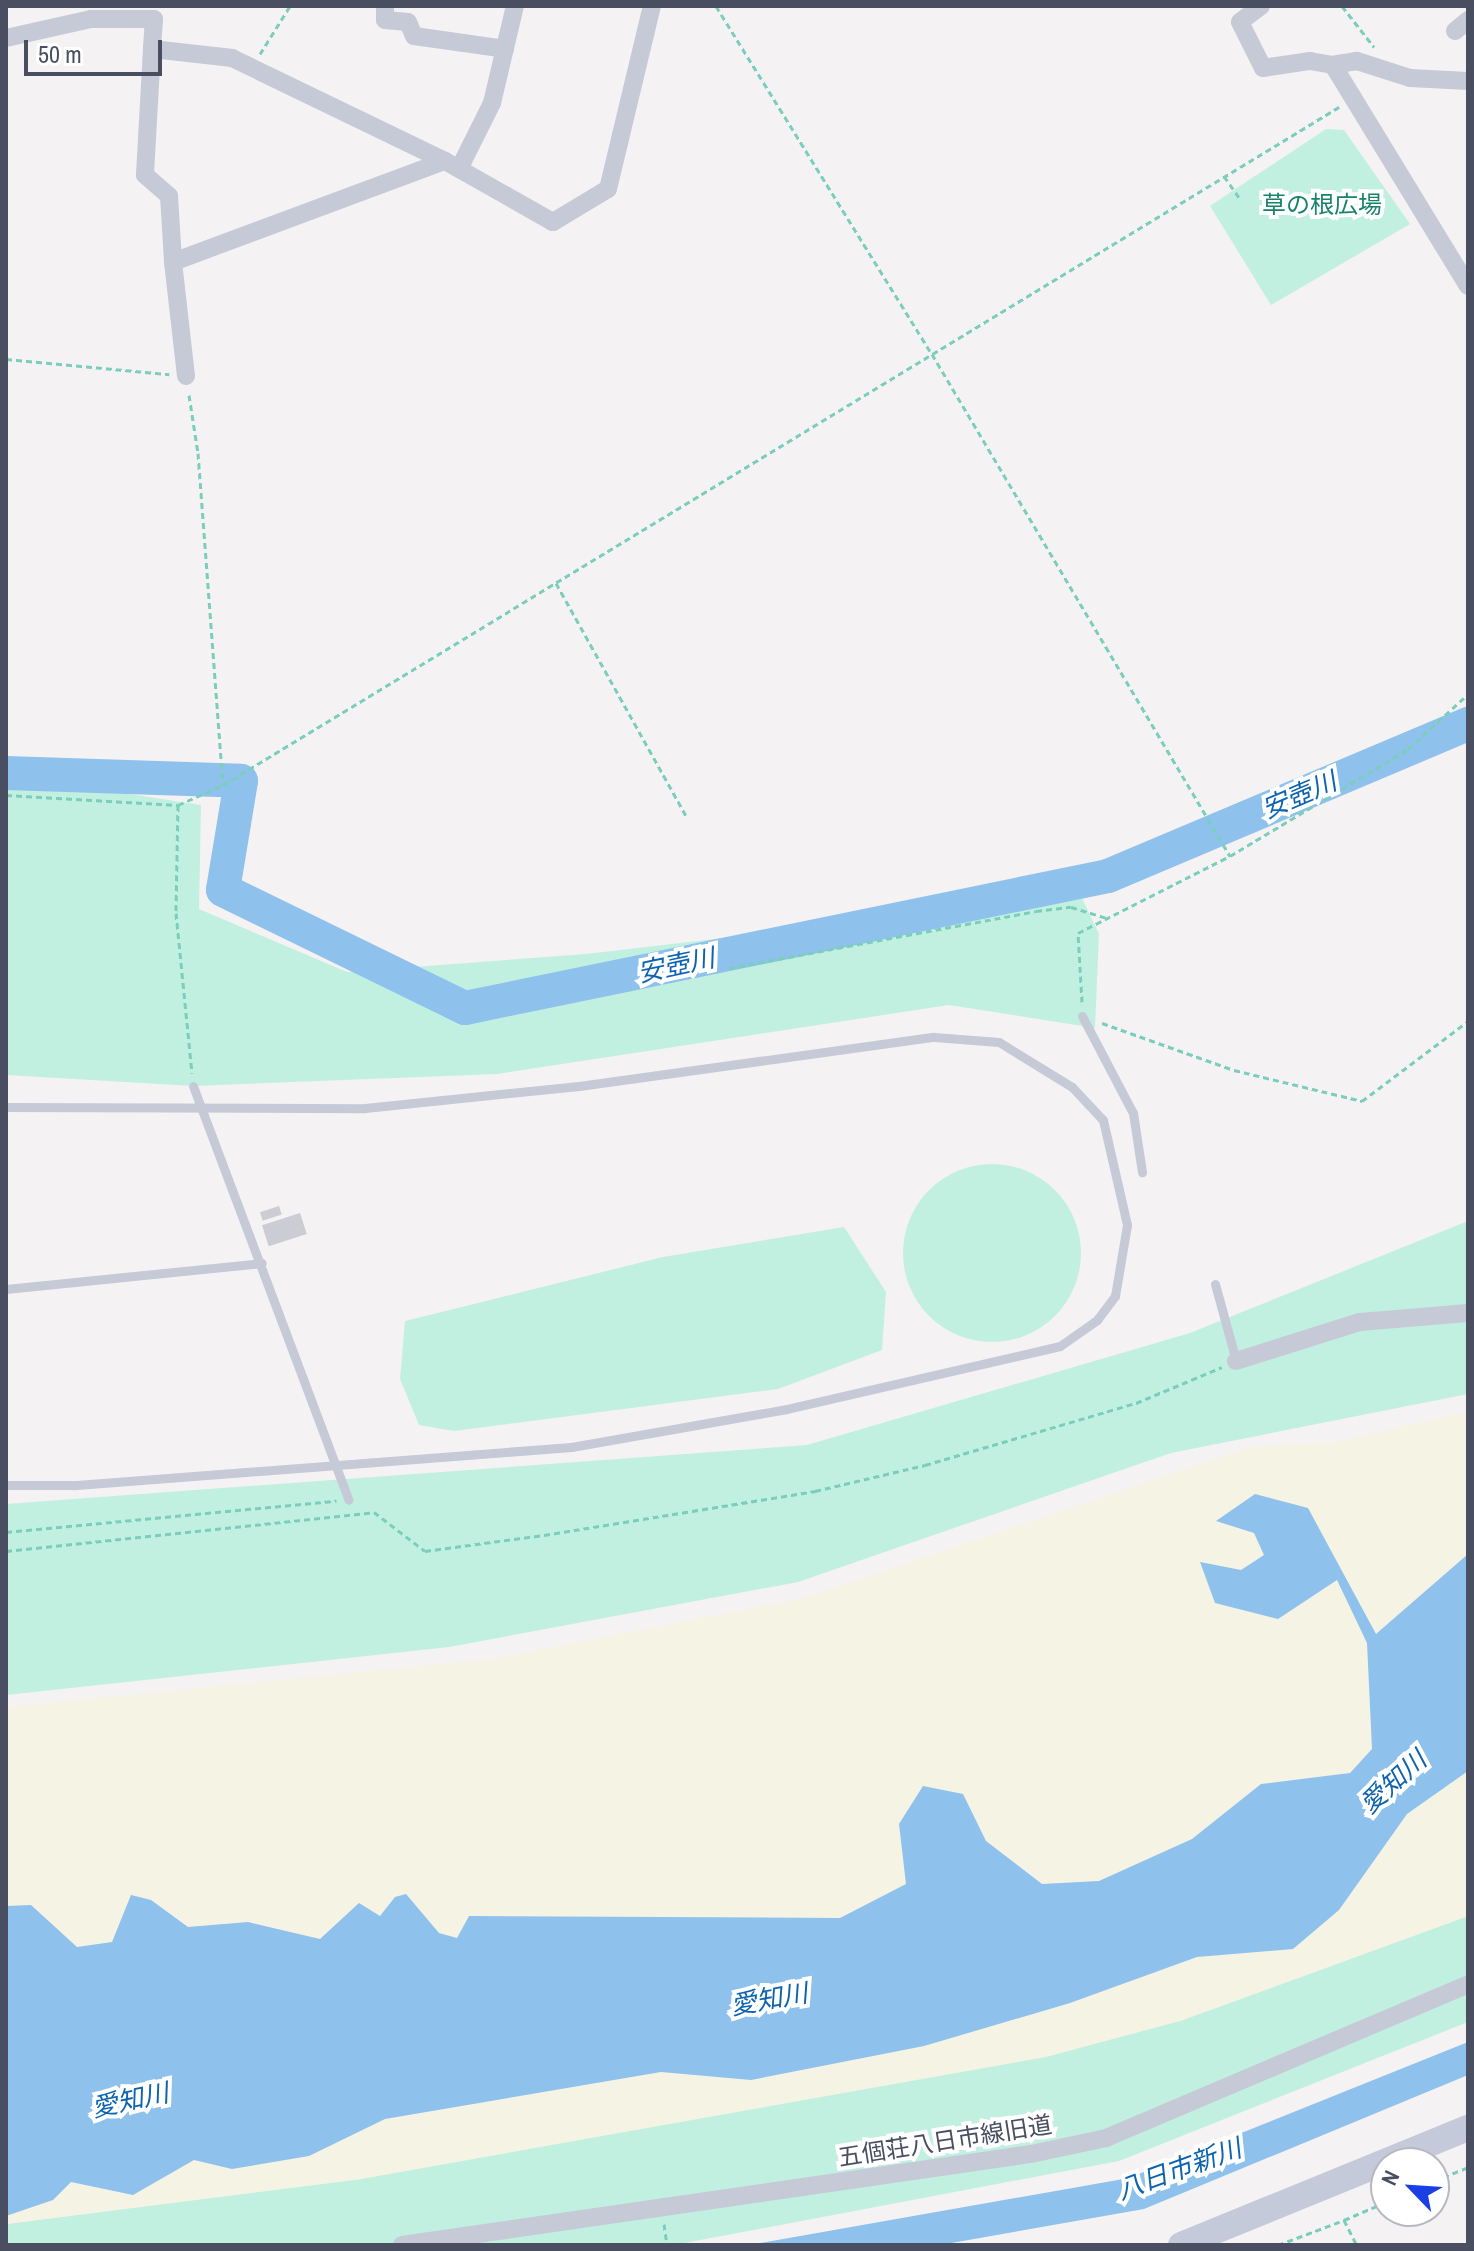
<!DOCTYPE html>
<html>
<head>
<meta charset="utf-8">
<style>
	body { margin:0 }
	#map { position:relative; width:1474px; height:2251px; overflow:hidden; background:#f4f2f2; font-family:"Archivo Narrow","Noto Sans JP",sans-serif }
	div>[style] { position:absolute }
	.green>* { inset:0; background:#c2f0e0 }
	.round { border-radius:50% }
	.sand>* { inset:0; background:#f4f3e4 }
	.water>* { inset:0; background:#8fc1ed }
	.river>* { height:34px; margin:-17px; padding:0 17px; transform-origin:17px; border-radius:17px; background:#8fc1ed }
	.building>* { inset:0; background:#cccdd4; transform-origin:0 0 }
	.path>* { height:3px; margin-top:-1.5px; transform-origin:0; background:repeating-linear-gradient(90deg,#7aceba 0 6px,transparent 0 10px) }
	.lane>* { height:9px; margin:-4.5px; padding:0 4.5px; transform-origin:4.5px; border-radius:4.5px; background:#c6cad6 }
	.street>* { height:18px; margin:-9px; padding:0 9px; transform-origin:9px; border-radius:9px; background:#c6cad6 }
	.secondary>* { height:26px; margin:-13px; padding:0 13px; transform-origin:13px; border-radius:13px; background:#c5cada }
	span { translate:-50% -50%; white-space:nowrap; text-align:center; line-height:1.15; -webkit-text-stroke:8px #fff; paint-order:stroke }
	.park-label { font-size:24px; color:#188369 }
	.street-label { font-size:24px; color:#494f60 }
	.water-label { font-size:26px; color:#0d63af; font-style:italic }
	.frame { position:absolute; inset:0; border:8px solid #494f60; pointer-events:none }
	.north { position:absolute; left:1370px; top:2147px; width:80px; height:80px; box-sizing:border-box; background:#fff; border:2px solid #b6b9bf; border-radius:50%; rotate:295deg; font-size:22px; font-weight:700; line-height:32px; text-align:center; color:#494f60 }
	.north::after { content:''; display:block; margin:auto; width:28px; height:36px; background:#1b3fe5; clip-path:polygon(50% 0,100% 100%,50% 72%,0 100%) }
	.scale { position:absolute; left:24px; top:40px; width:138px; height:36px; box-sizing:border-box; border:4px solid #494f60; border-top:0; padding-left:10px; font-size:24px; line-height:28px; white-space:nowrap; color:#494f60; -webkit-text-stroke:6px #fff; paint-order:stroke }
</style>
</head>
<body>
<div id="map">
	<div class="green">
		<div style="clip-path:polygon(1326px 129px,1344px 130px,1410px 224px,1271px 305px,1210px 206px)"></div>
		<div style="clip-path:polygon(6px 775px,201px 805px,199px 909px,347px 972px,586px 954px,1081px 896px,1099px 934px,1095px 1028px,949px 1005px,497px 1074px,193px 1086px,6px 1075px)"></div>
		<div class="round" style="left:903px;top:1164px;width:178px;height:178px"></div>
		<div style="clip-path:polygon(1468px 1221px,1468px 1394px,1171px 1453px,798px 1582px,449px 1647px,6px 1695px,6px 1504px,807px 1445px,1190px 1333px)"></div>
		<div style="clip-path:polygon(844px 1227px,886px 1292px,882px 1350px,778px 1389px,454px 1431px,419px 1425px,400px 1379px,405px 1321px,663px 1257px)"></div>
		<div style="clip-path:polygon(1468px 1916px,1468px 2022px,1119px 2161px,674px 2245px,6px 2245px,6px 2224px,361px 2179px,1180px 2021px)"></div>
	</div>
	<div class="sand">
		<div style="clip-path:polygon(1468px 1411px,1468px 1916px,1180px 2021px,1046px 2057px,361px 2179px,6px 2224px,6px 1707px,494px 1659px,804px 1598px,1251px 1447px,1338px 1442px)"></div>
	</div>
	<div class="water">
		<div style="clip-path:polygon(1255px 1494px,1308px 1508px,1376px 1634px,1468px 1554px,1468px 1771px,1407px 1814px,1339px 1910px,1293px 1949px,1197px 1957px,1070px 2003px,924px 2046px,751px 2080px,661px 2072px,385px 2119px,309px 2156px,232px 2169px,194px 2160px,133px 2195px,71px 2182px,53px 2200px,6px 2216px,6px 1906px,31px 1905px,77px 1947px,112px 1942px,131px 1895px,151px 1900px,188px 1927px,248px 1922px,320px 1939px,359px 1903px,380px 1916px,395px 1897px,406px 1894px,439px 1933px,457px 1938px,469px 1916px,840px 1918px,906px 1884px,899px 1824px,923px 1786px,963px 1794px,986px 1841px,1042px 1884px,1099px 1881px,1192px 1839px,1261px 1784px,1350px 1773px,1372px 1749px,1367px 1643px,1337px 1580px,1278px 1619px,1215px 1603px,1200px 1562px,1241px 1570px,1264px 1555px,1254px 1533px,1216px 1521px)"></div>
		<div style="clip-path:polygon(1468px 2042px,1468px 2075px,1144px 2209px,940px 2245px,749px 2245px,1129px 2178px)"></div>
	</div>
	<div class="river">
		<div style="left:6px;top:773px;width:235px;rotate:1.9deg"></div>
		<div style="left:241px;top:781px;width:110px;rotate:99.4deg"></div>
		<div style="left:223px;top:890px;width:269px;rotate:26deg"></div>
		<div style="left:465px;top:1008px;width:656px;rotate:-11.6deg"></div>
		<div style="left:1108px;top:876px;width:391px;rotate:-22.9deg"></div>
	</div>
	<div class="building">
		<div style="left:279px;top:1206px;width:9px;height:20px;rotate:72deg"></div>
		<div style="left:300px;top:1213px;width:22px;height:40px;rotate:72deg"></div>
	</div>
	<div class="path">
		<div style="left:716px;top:6px;width:410px;rotate:58.2deg"></div>
		<div style="left:932px;top:354px;width:584px;rotate:59.31deg"></div>
		<div style="left:1342px;top:6px;width:52px;rotate:52deg"></div>
		<div style="left:260px;top:54px;width:57px;rotate:-58deg"></div>
		<div style="left:1224px;top:176px;width:28px;rotate:55deg"></div>
		<div style="left:6px;top:359px;width:164px;rotate:5.3deg"></div>
		<div style="left:189px;top:395px;width:59px;rotate:81.2deg"></div>
		<div style="left:198px;top:453px;width:333px;rotate:85.7deg"></div>
		<div style="left:556px;top:583px;width:268px;rotate:60.8deg"></div>
		<div style="left:6px;top:795px;width:172px;rotate:3.3deg"></div>
		<div style="left:178px;top:805px;width:49px;rotate:-24deg"></div>
		<div style="left:223px;top:785px;width:1306px;rotate:-31.28deg"></div>
		<div style="left:178px;top:805px;width:108px;rotate:91.1deg"></div>
		<div style="left:176px;top:913px;width:161px;rotate:84.3deg"></div>
		<div style="left:729px;top:968px;width:312px;rotate:-10.5deg"></div>
		<div style="left:1036px;top:911px;width:35px;rotate:-7deg"></div>
		<div style="left:1071px;top:907px;width:37px;rotate:17deg"></div>
		<div style="left:1082px;top:1002px;width:69px;rotate:-93.3deg"></div>
		<div style="left:1078px;top:933px;width:170px;rotate:-26.9deg"></div>
		<div style="left:1230px;top:856px;width:208px;rotate:-31deg"></div>
		<div style="left:1408px;top:749px;width:81px;rotate:-42.5deg"></div>
		<div style="left:1102px;top:1023px;width:140px;rotate:19.6deg"></div>
		<div style="left:1234px;top:1070px;width:132px;rotate:13.6deg"></div>
		<div style="left:1362px;top:1101px;width:133px;rotate:-37deg"></div>
		<div style="left:6px;top:1532px;width:332px;rotate:-5.4deg"></div>
		<div style="left:6px;top:1551px;width:370px;rotate:-6deg"></div>
		<div style="left:374px;top:1512px;width:64px;rotate:37.4deg"></div>
		<div style="left:425px;top:1551px;width:120px;rotate:-7.7deg"></div>
		<div style="left:544px;top:1535px;width:275px;rotate:-9.2deg"></div>
		<div style="left:815px;top:1491px;width:113px;rotate:-13.3deg"></div>
		<div style="left:925px;top:1465px;width:220px;rotate:-16.4deg"></div>
		<div style="left:1136px;top:1403px;width:93px;rotate:-22.7deg"></div>
		<div style="left:1434px;top:2181px;width:37px;rotate:-22deg"></div>
		<div style="left:1344px;top:2220px;width:46px;rotate:-23.2deg"></div>
		<div style="left:664px;top:2224px;width:21px;rotate:82deg"></div>
		<div style="left:1278px;top:2245px;width:71px;rotate:-20.7deg"></div>
		<div style="left:1344px;top:2220px;width:28px;rotate:63deg"></div>
	</div>
	<div class="lane">
		<div style="left:1082px;top:1016px;width:110px;rotate:62.3deg"></div>
		<div style="left:1133px;top:1113px;width:60px;rotate:81.3deg"></div>
		<div style="left:193px;top:1086px;width:442px;rotate:69.4deg"></div>
		<div style="left:6px;top:1107px;width:359px;rotate:0.2deg"></div>
		<div style="left:365px;top:1108px;width:215px;rotate:-5.9deg"></div>
		<div style="left:579px;top:1086px;width:358px;rotate:-7.9deg"></div>
		<div style="left:934px;top:1037px;width:65px;rotate:4.4deg"></div>
		<div style="left:999px;top:1042px;width:86px;rotate:31.7deg"></div>
		<div style="left:1072px;top:1087px;width:45px;rotate:46.8deg"></div>
		<div style="left:1103px;top:1120px;width:108px;rotate:77.1deg"></div>
		<div style="left:1127px;top:1225px;width:72px;rotate:99.6deg"></div>
		<div style="left:1115px;top:1296px;width:30px;rotate:127deg"></div>
		<div style="left:1097px;top:1320px;width:45px;rotate:144.9deg"></div>
		<div style="left:1060px;top:1346px;width:280px;rotate:167deg"></div>
		<div style="left:787px;top:1409px;width:219px;rotate:170deg"></div>
		<div style="left:571px;top:1447px;width:499px;rotate:175.6deg"></div>
		<div style="left:73px;top:1485px;width:67px;rotate:180deg"></div>
		<div style="left:1215px;top:1284px;width:80px;rotate:74.7deg"></div>
		<div style="left:6px;top:1289px;width:257px;rotate:-5.8deg"></div>
	</div>
	<div class="street">
		<div style="left:385px;top:6px;width:14px;rotate:90deg"></div>
		<div style="left:385px;top:20px;width:23px;rotate:5deg"></div>
		<div style="left:408px;top:22px;width:15px;rotate:67deg"></div>
		<div style="left:414px;top:36px;width:92px;rotate:8.1deg"></div>
		<div style="left:1261px;top:6px;width:26px;rotate:143deg"></div>
		<div style="left:1240px;top:22px;width:51px;rotate:63.4deg"></div>
		<div style="left:1263px;top:68px;width:48px;rotate:-8.5deg"></div>
		<div style="left:1310px;top:61px;width:23px;rotate:10deg"></div>
		<div style="left:1455px;top:31px;width:17px;rotate:-40deg"></div>
		<div style="left:6px;top:38px;width:87px;rotate:-12.6deg"></div>
		<div style="left:91px;top:19px;width:63px"></div>
		<div style="left:154px;top:19px;width:30px;rotate:94deg"></div>
		<div style="left:152px;top:49px;width:81px;rotate:6.4deg"></div>
		<div style="left:232px;top:58px;width:237px;rotate:25.8deg"></div>
		<div style="left:152px;top:49px;width:126px;rotate:93.2deg"></div>
		<div style="left:145px;top:175px;width:32px;rotate:41deg"></div>
		<div style="left:169px;top:196px;width:66px;rotate:86.5deg"></div>
		<div style="left:1468px;top:81px;width:58px;rotate:-177deg"></div>
		<div style="left:1410px;top:78px;width:56px;rotate:-162.2deg"></div>
		<div style="left:1357px;top:61px;width:24px;rotate:171deg"></div>
		<div style="left:1333px;top:65px;width:259px;rotate:58.6deg"></div>
		<div style="left:459px;top:169px;width:74px;rotate:-63.4deg"></div>
		<div style="left:492px;top:103px;width:100px;rotate:-76.7deg"></div>
		<div style="left:186px;top:376px;width:115px;rotate:-96.5deg"></div>
		<div style="left:173px;top:262px;width:290px;rotate:-20.4deg"></div>
		<div style="left:445px;top:161px;width:124px;rotate:29.5deg"></div>
		<div style="left:553px;top:222px;width:64px;rotate:-31deg"></div>
		<div style="left:608px;top:189px;width:188px;rotate:-76.5deg"></div>
		<div style="left:1236px;top:1361px;width:130px;rotate:-17.5deg"></div>
		<div style="left:1360px;top:1322px;width:108px;rotate:-4.8deg"></div>
		<div style="left:402px;top:2245px;width:636px;rotate:-8.23deg"></div>
		<div style="left:1031px;top:2154px;width:77px;rotate:-12deg"></div>
		<div style="left:1106px;top:2138px;width:393px;rotate:-23deg"></div>
	</div>
	<div class="secondary">
		<div style="left:1181px;top:2245px;width:310px;rotate:-22.2deg"></div>
	</div>
	<div class="park-label">
		<span style="left:1322px;top:205px">草の根広場</span>
	</div>
	<div class="street-label">
		<span style="left:945px;top:2141px;rotate:-9deg">五個荘八日市線旧道</span>
	</div>
	<div class="water-label">
		<span style="left:1299px;top:795px;rotate:-23deg">安壺川</span>
		<span style="left:676px;top:965px;rotate:-12deg">安壺川</span>
		<span style="left:1393px;top:1782px;rotate:-42deg">愛知川</span>
		<span style="left:769px;top:1999px;rotate:-10deg">愛知川</span>
		<span style="left:130px;top:2100px;rotate:-12deg">愛知川</span>
		<span style="left:1179px;top:2169px;rotate:-20deg">八日市新川</span>
	</div>
	<div class="frame"></div>
	<div class="north">N</div>
	<div class="scale">50 m</div>
</div>
</body>
</html>
